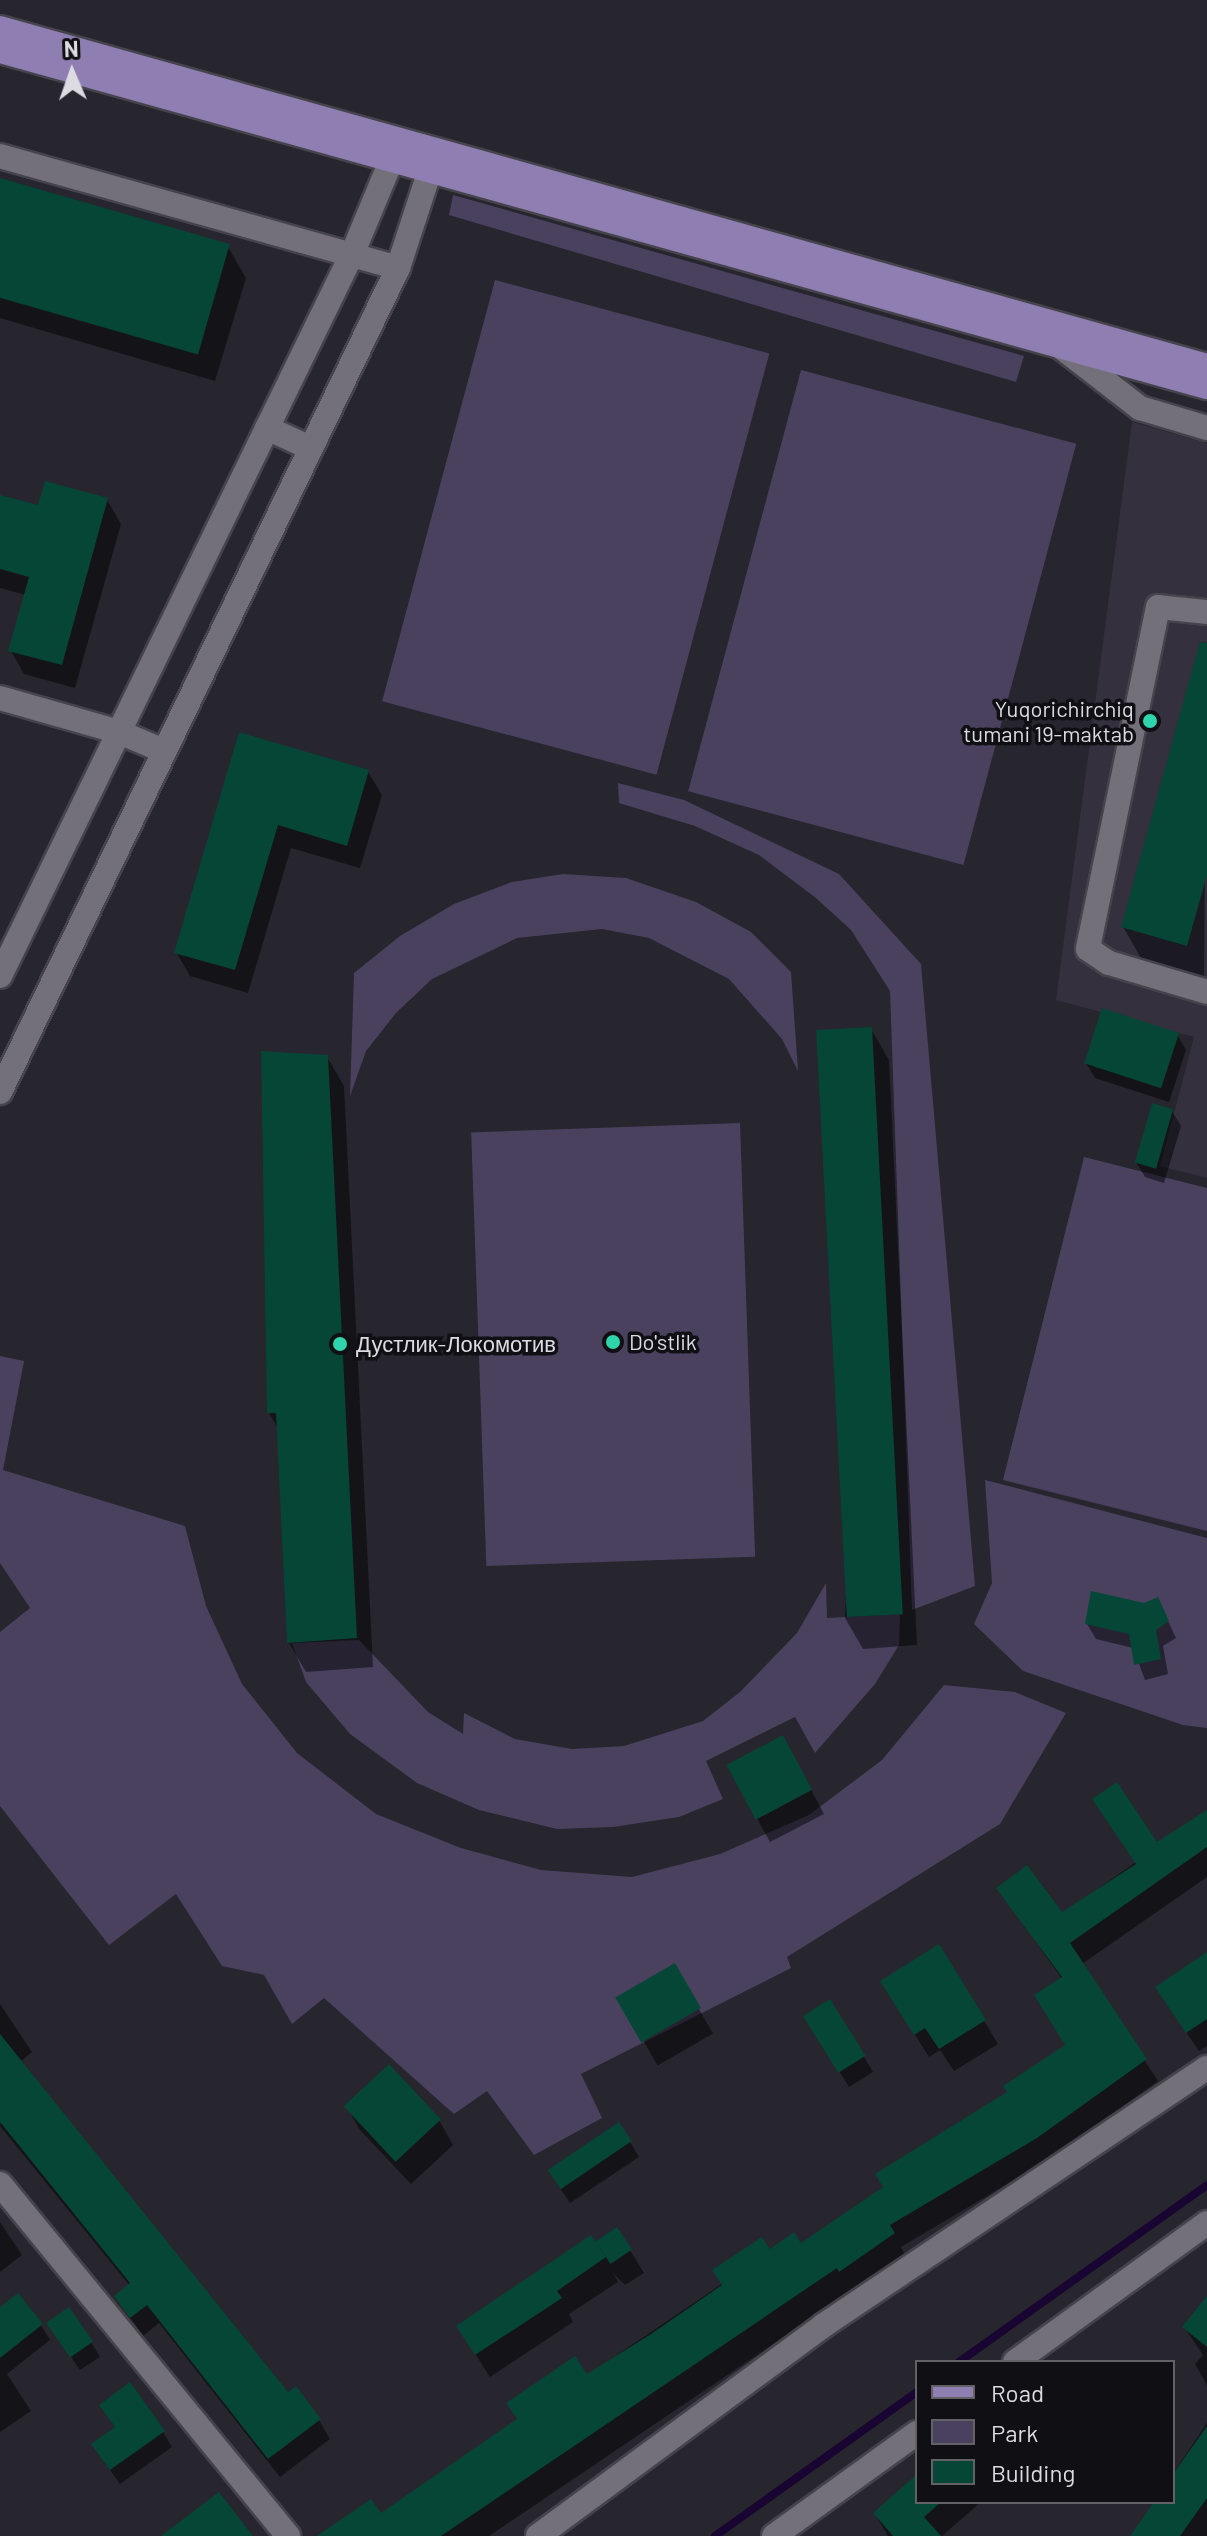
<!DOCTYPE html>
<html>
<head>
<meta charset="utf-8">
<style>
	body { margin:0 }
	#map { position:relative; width:1207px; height:2536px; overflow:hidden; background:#27252e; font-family:Barlow,sans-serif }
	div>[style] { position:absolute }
	.built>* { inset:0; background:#34303e }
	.green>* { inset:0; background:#4a415f; transform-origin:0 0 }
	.shadow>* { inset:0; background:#0007; transform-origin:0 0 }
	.stream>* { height:8px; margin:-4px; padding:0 4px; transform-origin:4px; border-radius:4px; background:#180531 }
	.building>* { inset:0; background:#064636; transform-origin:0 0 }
	.roads { filter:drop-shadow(2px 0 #45434b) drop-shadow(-2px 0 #45434b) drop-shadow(0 2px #45434b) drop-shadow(0 -2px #45434b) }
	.minor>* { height:24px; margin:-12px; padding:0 12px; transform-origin:12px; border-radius:12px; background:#73707a }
	.major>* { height:24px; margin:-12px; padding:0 12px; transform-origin:12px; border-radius:12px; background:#8f7eb1 }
	.dots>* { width:22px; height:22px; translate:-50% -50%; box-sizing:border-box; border:4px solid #100f13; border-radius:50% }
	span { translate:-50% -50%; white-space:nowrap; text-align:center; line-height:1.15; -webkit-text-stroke:7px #100f13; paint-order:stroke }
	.poi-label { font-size:22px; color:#dcdbe1 }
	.right { translate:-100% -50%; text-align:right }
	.left { translate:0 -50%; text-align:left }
	.legend { position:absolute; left:915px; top:2360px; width:260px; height:144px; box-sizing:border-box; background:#100f13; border:2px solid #626165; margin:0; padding:10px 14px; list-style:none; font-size:24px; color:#dcdbe1 }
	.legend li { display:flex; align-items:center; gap:16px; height:40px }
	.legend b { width:40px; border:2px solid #626165 }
	.north { position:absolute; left:32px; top:32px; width:80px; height:80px; -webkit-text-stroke:6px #100f13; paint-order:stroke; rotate:358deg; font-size:22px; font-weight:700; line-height:32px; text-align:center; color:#dcdbe1 }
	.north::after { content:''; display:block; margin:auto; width:28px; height:36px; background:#dcdbe1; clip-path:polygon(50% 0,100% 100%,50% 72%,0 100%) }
</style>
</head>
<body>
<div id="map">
	<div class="built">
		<div style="clip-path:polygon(1132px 422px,1207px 443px,1207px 1178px,1160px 1166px,1194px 1037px,1056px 1000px)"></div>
	</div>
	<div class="green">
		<div style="clip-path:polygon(453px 195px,1024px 356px,1016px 382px,449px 215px)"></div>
		<div style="left:495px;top:280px;width:284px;height:436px;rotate:15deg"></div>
		<div style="left:801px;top:370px;width:285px;height:436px;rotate:15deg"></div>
		<div style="clip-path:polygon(618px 783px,684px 800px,839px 874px,921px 964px,975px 1586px,912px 1610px,890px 991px,851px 930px,816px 898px,759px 855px,695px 826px,619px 803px)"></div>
		<div style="clip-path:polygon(563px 874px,626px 878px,696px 902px,751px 932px,791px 972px,798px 1071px,782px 1039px,729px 979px,649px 938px,602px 929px,517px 938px,432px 979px,396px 1013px,366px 1051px,350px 1096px,354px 973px,400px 936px,454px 904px,512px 882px)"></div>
		<div style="left:740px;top:1123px;width:434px;height:269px;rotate:88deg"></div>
		<div style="clip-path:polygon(1084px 1157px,1207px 1188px,1207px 1531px,1003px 1480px)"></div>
		<div style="clip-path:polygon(0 1356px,24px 1361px,3px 1470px,185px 1526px,206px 1606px,242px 1684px,297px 1753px,376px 1814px,461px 1848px,541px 1870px,632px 1877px,720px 1854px,809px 1815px,882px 1760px,944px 1685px,1015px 1692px,1066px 1713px,1000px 1824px,787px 1957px,791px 1968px,581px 2074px,602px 2118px,534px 2155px,487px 2091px,454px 2114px,324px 1998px,292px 2024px,264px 1975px,222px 1966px,176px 1894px,109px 1945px,0 1806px,0 1632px,30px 1608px,0 1563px)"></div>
		<div style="clip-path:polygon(985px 1480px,1207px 1538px,1207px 1728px,1183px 1725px,1023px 1671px,974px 1624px,992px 1583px)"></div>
		<div style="clip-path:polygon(826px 1583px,827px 1618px,900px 1614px,899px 1645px,875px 1684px,815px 1753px,795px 1717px,706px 1761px,723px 1799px,679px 1817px,613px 1827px,557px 1829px,479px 1810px,417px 1783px,350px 1734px,306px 1682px,292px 1643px,359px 1640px,428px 1712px,463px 1734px,464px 1713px,515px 1739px,572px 1749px,624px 1746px,703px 1721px,740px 1692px,797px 1633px)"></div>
	</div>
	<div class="shadow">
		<div style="clip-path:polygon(0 180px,228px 247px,246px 278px,215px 381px,0 318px)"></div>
		<div style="clip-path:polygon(0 497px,39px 508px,107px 500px,121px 524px,75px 688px,24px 674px,11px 651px,26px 595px,0 588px)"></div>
		<div style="clip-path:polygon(1203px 642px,1207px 643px,1204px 976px,1141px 958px,1123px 927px)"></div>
		<div style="clip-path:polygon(241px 735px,368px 772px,382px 795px,360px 868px,291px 848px,248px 993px,190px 976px,176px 952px)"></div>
		<div style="clip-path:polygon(871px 1029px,889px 1060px,917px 1645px,863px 1649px,845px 1618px)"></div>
		<div style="clip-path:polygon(1177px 1034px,1186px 1050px,1169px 1102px,1095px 1078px,1086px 1063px)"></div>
		<div style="clip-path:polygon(327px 1057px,344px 1086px,373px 1667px,306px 1672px,289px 1643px,279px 1430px,269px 1413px)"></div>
		<div style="clip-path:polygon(1172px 1111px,1181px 1126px,1164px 1183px,1145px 1177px,1136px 1162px)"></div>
		<div style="clip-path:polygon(1158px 1600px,1176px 1638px,1163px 1646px,1168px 1674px,1145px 1680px,1133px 1648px,1096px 1639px,1087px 1624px)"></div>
		<div style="clip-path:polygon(796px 1761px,824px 1814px,770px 1842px,728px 1766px)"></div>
		<div style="clip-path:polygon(1207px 1812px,1207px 1877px,1082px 1964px,1158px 2081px,1049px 2159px,901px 2247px,905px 2255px,489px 2536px,321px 2536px,380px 2515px,518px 2421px,508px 2404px,586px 2376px,769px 2252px,801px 2246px,886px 2188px,1067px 2046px,1062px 1979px,998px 1888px,1062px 1914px)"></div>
		<div style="clip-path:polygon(1207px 1956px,1207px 2046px,1199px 2051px,1169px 2007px)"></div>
		<div style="left:674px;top:1966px;width:78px;height:64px;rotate:60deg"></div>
		<div style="clip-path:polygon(0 2004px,32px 2052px,20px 2062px,288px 2395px,319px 2420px,330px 2439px,280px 2477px,159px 2323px,143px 2336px,116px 2297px,130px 2286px,0 2126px)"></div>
		<div style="clip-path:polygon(896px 2005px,984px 2021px,998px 2044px,954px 2071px,940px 2050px,929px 2057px)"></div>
		<div style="clip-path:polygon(815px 2032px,864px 2057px,873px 2072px,849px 2087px)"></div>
		<div style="clip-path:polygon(388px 2067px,440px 2122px,453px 2145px,411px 2184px,360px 2130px,346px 2106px)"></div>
		<div style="clip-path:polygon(630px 2142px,639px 2157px,570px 2203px,558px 2185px)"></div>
		<div style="clip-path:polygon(0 2222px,22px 2255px,0 2272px)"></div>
		<div style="clip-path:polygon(603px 2250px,630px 2250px,644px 2273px,625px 2285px,613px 2273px,618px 2282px,569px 2314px,573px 2322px,490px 2377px,472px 2349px)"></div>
		<div style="clip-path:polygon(1207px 2303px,1207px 2385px,1195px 2364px,1203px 2355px,1184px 2327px)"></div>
		<div style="clip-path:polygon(0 2310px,41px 2325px,50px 2340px,7px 2374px,31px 2411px,0 2432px)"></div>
		<div style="clip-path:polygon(58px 2338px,91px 2342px,100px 2357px,80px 2370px)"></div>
		<div style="clip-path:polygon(101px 2405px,163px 2432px,172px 2447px,120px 2484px,103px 2460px,116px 2429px)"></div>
		<div style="clip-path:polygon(1207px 2423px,1207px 2536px,1133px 2536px,1155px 2502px,1173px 2502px,1173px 2474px)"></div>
		<div style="clip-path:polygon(917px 2477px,917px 2502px,981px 2502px,942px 2536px,888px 2536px,875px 2514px)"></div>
	</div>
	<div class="stream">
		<div style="left:959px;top:2362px;width:305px;rotate:-35.5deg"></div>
		<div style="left:715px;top:2536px;width:248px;rotate:-35.5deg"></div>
	</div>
	<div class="building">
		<div style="left:0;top:178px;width:239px;height:115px;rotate:16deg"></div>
		<div style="clip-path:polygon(45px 481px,108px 498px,62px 665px,8px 651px,29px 577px,0 569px,0 495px,38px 505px)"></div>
		<div style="clip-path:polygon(1200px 642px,1207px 643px,1207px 875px,1187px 946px,1121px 927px)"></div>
		<div style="clip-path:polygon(239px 732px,369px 770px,347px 846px,278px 825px,235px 970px,174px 953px)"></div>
		<div style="left:1102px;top:1008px;width:81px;height:58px;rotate:18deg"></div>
		<div style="left:872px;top:1027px;width:588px;height:56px;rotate:87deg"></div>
		<div style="clip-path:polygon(261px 1051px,328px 1055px,357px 1638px,287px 1643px,276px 1413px,267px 1413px)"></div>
		<div style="left:1152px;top:1103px;width:22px;height:62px;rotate:16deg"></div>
		<div style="clip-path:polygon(1091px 1591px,1144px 1603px,1158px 1597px,1169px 1621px,1156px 1630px,1161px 1659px,1134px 1665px,1129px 1634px,1085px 1624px)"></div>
		<div style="left:783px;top:1735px;width:62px;height:64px;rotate:62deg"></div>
		<div style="clip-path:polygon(1117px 1782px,1157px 1842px,1207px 1810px,1207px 1847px,1070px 1943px,1147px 2059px,1037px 2138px,890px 2225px,895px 2233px,839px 2272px,837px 2268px,441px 2536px,317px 2536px,371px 2499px,381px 2513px,517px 2419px,506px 2403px,575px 2356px,587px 2374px,651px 2334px,722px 2285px,712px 2270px,762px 2237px,770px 2249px,794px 2232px,801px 2243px,883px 2187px,875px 2174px,1007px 2092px,1003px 2086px,1065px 2045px,1034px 1995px,1062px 1977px,996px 1888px,1027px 1865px,1062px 1912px,1136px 1864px,1092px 1799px)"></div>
		<div style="clip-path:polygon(939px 1944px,986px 2020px,939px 2049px,925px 2028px,914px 2035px,880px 1981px)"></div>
		<div style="clip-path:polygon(1207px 1952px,1207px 2019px,1186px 2033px,1155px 1987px)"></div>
		<div style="left:675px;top:1963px;width:52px;height:69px;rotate:60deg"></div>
		<div style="left:830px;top:1999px;width:67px;height:32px;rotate:58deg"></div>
		<div style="clip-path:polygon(0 2034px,288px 2392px,296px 2386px,321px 2419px,268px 2459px,147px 2305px,130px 2318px,114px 2296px,130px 2283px,0 2122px)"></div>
		<div style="left:389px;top:2064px;width:76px;height:62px;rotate:47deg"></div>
		<div style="left:619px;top:2122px;width:23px;height:86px;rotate:56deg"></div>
		<div style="left:617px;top:2227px;width:27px;height:26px;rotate:56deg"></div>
		<div style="clip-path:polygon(591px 2235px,606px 2257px,557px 2291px,562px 2298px,475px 2355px,456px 2326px)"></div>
		<div style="clip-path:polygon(18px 2293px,43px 2324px,0 2358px,0 2307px)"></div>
		<div style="clip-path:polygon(1207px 2296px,1207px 2347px,1182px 2327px)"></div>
		<div style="left:69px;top:2307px;width:42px;height:28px;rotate:55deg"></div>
		<div style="clip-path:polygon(130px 2382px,165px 2431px,110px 2470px,91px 2444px,115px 2427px,99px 2405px)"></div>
		<div style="clip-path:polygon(1207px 2426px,1207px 2498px,1180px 2536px,1130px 2536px,1154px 2502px,1173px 2502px,1173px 2474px)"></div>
		<div style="clip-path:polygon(917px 2474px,917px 2502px,941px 2502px,924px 2517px,941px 2536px,893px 2536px,873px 2513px)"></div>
		<div style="clip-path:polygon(219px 2492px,253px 2536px,161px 2536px)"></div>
	</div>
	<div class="roads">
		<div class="minor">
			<div style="left:0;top:156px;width:413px;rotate:15.7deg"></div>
			<div style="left:1061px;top:347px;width:100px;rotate:37.7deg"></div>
			<div style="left:1140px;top:408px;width:70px;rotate:16.6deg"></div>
			<div style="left:267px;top:428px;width:47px;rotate:24.9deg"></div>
			<div style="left:1207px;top:612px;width:49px;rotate:-174.2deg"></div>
			<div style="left:1158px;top:607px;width:349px;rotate:101.6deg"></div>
			<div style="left:1088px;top:949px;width:25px;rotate:34deg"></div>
			<div style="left:1109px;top:963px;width:102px;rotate:16.5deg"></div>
			<div style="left:0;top:698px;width:124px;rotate:15.9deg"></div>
			<div style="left:119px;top:732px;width:49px;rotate:22.9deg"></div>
			<div style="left:0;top:976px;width:805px;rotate:-64.01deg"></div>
			<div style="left:353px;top:252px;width:119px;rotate:-67.3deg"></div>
			<div style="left:0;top:1092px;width:915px;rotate:-64.22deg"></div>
			<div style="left:398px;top:268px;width:122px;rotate:-71.9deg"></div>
			<div style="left:0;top:2184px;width:455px;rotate:50.7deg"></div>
			<div style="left:1015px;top:2362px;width:237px;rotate:-35.9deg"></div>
			<div style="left:538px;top:2536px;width:355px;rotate:-36.4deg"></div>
			<div style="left:824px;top:2325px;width:461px;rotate:-33.9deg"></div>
			<div style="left:774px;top:2536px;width:176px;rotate:-35.8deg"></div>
		</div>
		<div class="major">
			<div style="left:0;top:28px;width:1253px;rotate:15.64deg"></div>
			<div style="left:0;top:51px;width:1253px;rotate:15.56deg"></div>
		</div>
	</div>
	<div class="dots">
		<div style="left:1150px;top:721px;background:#2ed4ab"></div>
		<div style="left:613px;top:1342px;background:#2ed4ab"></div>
		<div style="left:340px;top:1344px;background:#2ed4ab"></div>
	</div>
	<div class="poi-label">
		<span class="right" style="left:1134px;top:721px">Yuqorichirchiq<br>tumani 19-maktab</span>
		<span class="left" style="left:629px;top:1342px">Do'stlik</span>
		<span class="left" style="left:356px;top:1344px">Дустлик-Локомотив</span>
	</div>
	<ul class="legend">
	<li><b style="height:10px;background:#8f7eb1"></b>Road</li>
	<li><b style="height:22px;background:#4a415f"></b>Park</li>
	<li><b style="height:22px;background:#064636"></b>Building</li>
	</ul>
	<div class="north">N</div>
</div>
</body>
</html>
